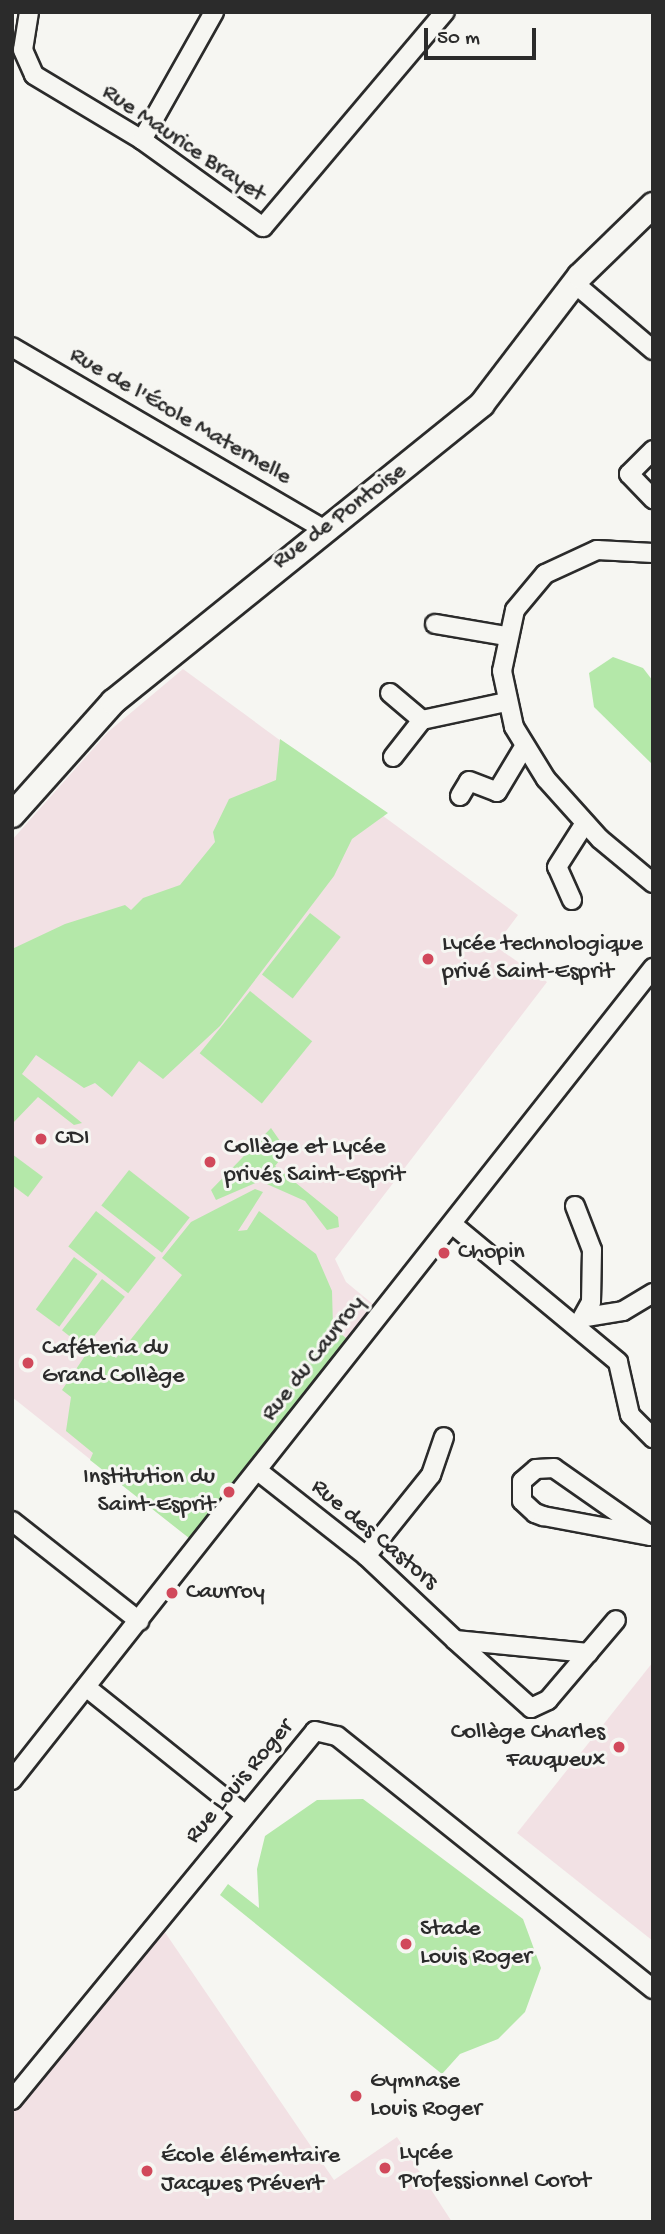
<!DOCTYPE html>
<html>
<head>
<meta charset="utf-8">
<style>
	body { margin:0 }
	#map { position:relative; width:665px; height:2234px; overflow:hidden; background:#f6f6f2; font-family:"Gochi Hand",sans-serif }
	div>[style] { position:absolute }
	.built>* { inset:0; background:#f2e1e4 }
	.green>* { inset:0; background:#b4e8a9; transform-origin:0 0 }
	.roads { filter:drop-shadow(2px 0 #2b2b2b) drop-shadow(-2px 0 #2b2b2b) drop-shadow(0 2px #2b2b2b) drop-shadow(0 -2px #2b2b2b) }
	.street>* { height:18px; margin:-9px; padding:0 9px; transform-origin:9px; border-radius:9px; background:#f6f6f2 }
	.secondary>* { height:24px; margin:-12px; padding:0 12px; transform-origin:12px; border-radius:12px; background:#f6f6f2 }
	.dots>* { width:19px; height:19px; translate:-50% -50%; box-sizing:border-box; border:4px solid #f6f6f2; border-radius:50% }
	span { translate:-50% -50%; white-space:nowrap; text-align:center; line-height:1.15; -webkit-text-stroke:6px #f6f6f2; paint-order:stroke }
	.street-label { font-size:24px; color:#2b2b2b }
	.poi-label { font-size:24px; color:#2b2b2b }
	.left { translate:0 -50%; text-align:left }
	.right { translate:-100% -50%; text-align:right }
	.frame { position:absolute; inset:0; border:14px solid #2b2b2b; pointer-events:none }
	.scale { position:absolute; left:424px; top:28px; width:112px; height:32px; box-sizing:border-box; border:4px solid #2b2b2b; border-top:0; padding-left:9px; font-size:21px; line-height:24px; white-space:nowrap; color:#2b2b2b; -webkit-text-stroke:5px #f6f6f2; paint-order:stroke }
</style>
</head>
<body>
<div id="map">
	<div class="built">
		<div style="clip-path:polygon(183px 669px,518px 915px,495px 946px,547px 982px,335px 1259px,346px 1282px,374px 1305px,189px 1538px,12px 1397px,12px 840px,108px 732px)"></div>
		<div style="clip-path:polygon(653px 1662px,653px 1941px,517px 1833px)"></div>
		<div style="clip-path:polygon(162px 1928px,334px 2180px,397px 2137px,452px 2222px,12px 2222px,12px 2111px)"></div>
	</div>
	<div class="green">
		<div style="clip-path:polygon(613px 657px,643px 668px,653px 681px,653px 765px,594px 707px,589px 673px)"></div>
		<div style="clip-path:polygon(280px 739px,388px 813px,352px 839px,334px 876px,220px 1026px,163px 1079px,139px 1061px,112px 1097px,95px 1083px,84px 1088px,36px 1055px,22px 1074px,82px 1123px,74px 1125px,38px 1097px,12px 1124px,12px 949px,65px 924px,125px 905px,131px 910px,143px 898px,180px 885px,215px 842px,213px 832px,229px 799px,276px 780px)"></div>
		<div style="left:310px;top:913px;width:39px;height:78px;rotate:38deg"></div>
		<div style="left:250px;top:991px;width:80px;height:80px;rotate:39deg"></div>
		<div style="clip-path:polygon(271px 1128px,287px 1151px,275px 1166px,338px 1217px,339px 1227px,327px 1230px,305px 1201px,260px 1181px,216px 1200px,211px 1190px)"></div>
		<div style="clip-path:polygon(12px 1154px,43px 1177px,28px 1197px,12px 1185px)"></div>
		<div style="left:129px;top:1170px;width:77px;height:45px;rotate:38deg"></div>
		<div style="clip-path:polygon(255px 1189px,263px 1192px,238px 1231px,247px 1230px,259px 1211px,316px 1254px,332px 1291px,333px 1327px,347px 1339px,189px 1538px,90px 1460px,93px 1453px,66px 1431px,71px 1397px,62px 1390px,95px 1341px,116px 1358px,182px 1275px,162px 1258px,191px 1222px)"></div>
		<div style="left:96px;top:1211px;width:76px;height:45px;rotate:38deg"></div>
		<div style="left:74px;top:1257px;width:29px;height:65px;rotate:36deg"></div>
		<div style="left:102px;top:1279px;width:29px;height:65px;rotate:38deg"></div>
		<div style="clip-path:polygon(363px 1799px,523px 1919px,541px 1968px,525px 2012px,498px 2039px,460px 2054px,442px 2074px,220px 1895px,228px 1884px,259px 1908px,257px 1869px,265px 1836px,317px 1800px)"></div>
	</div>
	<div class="roads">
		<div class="street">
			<div style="left:29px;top:12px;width:38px;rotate:99deg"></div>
			<div style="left:23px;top:50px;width:27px;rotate:66deg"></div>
			<div style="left:34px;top:75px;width:126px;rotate:31deg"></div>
			<div style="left:142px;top:140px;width:149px;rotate:35.7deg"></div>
			<div style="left:263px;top:227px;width:282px;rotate:-49.8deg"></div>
			<div style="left:142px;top:140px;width:147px;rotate:-60.6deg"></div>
			<div style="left:574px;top:283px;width:104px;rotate:40.3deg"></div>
			<div style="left:12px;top:347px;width:360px;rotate:30.3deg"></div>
			<div style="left:653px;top:450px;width:34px;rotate:135deg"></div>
			<div style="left:629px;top:474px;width:35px;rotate:46deg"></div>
			<div style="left:653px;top:553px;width:56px;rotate:-176.9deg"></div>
			<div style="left:597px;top:550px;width:57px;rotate:155.2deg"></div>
			<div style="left:545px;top:574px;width:47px;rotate:129.8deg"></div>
			<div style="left:515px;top:610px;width:62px;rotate:102deg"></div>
			<div style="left:502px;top:671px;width:57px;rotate:77.9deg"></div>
			<div style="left:514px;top:727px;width:61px;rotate:58.4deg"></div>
			<div style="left:546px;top:779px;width:81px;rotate:48deg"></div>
			<div style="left:600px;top:839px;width:69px;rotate:39.7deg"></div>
			<div style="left:435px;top:624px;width:71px;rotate:9.7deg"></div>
			<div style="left:390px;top:693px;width:42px;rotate:40.2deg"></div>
			<div style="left:393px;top:757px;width:47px;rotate:-51.9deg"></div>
			<div style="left:422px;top:720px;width:86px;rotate:-12.1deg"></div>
			<div style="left:460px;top:796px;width:17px;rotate:-59deg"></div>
			<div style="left:469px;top:781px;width:30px;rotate:21deg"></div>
			<div style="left:497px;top:792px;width:52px;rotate:-59deg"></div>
			<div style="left:572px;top:900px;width:36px;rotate:-114deg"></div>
			<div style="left:557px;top:867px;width:52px;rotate:-57.5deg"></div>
			<div style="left:575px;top:1206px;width:47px;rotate:68.9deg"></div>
			<div style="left:592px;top:1250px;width:52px;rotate:91.1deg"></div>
			<div style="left:591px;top:1302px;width:26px;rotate:119deg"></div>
			<div style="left:452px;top:1224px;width:216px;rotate:39.7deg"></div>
			<div style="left:618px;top:1362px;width:54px;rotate:77.2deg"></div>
			<div style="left:630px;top:1415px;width:33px;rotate:45deg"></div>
			<div style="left:586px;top:1317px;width:37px;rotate:-9deg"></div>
			<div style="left:623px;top:1311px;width:35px;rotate:-31deg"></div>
			<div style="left:258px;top:1471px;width:137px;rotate:38.2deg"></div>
			<div style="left:366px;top:1556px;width:122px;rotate:43.3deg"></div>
			<div style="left:455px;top:1640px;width:134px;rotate:5.6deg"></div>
			<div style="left:588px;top:1653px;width:43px;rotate:-49.7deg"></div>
			<div style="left:12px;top:1521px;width:162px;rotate:38.2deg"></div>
			<div style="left:651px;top:1536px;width:118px;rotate:-145deg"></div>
			<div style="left:554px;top:1468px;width:18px;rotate:177deg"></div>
			<div style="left:536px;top:1469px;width:18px;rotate:139deg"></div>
			<div style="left:522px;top:1481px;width:20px;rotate:90deg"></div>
			<div style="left:522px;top:1501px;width:18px;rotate:43deg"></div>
			<div style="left:535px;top:1513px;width:9px;rotate:21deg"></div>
			<div style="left:543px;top:1516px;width:110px;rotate:10.5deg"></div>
			<div style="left:651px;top:1536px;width:2px"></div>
			<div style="left:366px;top:1556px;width:104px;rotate:-51.3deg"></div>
			<div style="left:431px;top:1475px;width:40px;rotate:-71.1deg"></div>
			<div style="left:455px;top:1640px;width:102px;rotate:41.8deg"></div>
			<div style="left:531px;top:1708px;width:19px;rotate:-25deg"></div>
			<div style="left:548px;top:1700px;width:62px;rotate:-49.6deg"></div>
			<div style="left:86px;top:1687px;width:201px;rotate:38.7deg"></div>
			<div style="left:12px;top:1780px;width:1035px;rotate:-51.71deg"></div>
			<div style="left:12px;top:2100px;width:477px;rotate:-50.6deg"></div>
			<div style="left:315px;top:1731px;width:23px;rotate:13deg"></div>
			<div style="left:337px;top:1736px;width:405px;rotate:38.7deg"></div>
		</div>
		<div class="secondary">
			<div style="left:12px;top:815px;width:152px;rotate:-48.2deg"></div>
			<div style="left:113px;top:702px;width:474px;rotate:-38.9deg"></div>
			<div style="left:482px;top:404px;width:161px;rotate:-52.6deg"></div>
			<div style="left:580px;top:276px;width:102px;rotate:-44.2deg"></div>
		</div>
	</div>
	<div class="dots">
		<div style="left:428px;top:959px;background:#d1495b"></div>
		<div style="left:41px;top:1139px;background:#d1495b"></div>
		<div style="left:210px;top:1162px;background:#d1495b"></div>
		<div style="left:444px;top:1253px;background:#d1495b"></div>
		<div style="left:28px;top:1363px;background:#d1495b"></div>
		<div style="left:229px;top:1492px;background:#d1495b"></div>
		<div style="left:172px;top:1593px;background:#d1495b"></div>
		<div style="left:619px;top:1747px;background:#d1495b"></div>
		<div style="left:406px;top:1944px;background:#d1495b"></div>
		<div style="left:356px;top:2096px;background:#d1495b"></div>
		<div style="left:385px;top:2168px;background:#d1495b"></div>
		<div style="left:147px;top:2171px;background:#d1495b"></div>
	</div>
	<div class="street-label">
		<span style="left:183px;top:144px;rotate:34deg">Rue Maurice Brayet</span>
		<span style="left:180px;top:417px;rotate:30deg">Rue de l'École Maternelle</span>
		<span style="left:340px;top:517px;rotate:-37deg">Rue de Pontoise</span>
		<span style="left:314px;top:1359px;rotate:-52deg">Rue du Caurroy</span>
		<span style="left:374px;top:1535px;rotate:40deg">Rue des Castors</span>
		<span style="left:240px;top:1782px;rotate:-50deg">Rue Louis Roger</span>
	</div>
	<div class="poi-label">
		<span class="left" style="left:442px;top:959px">Lycée technologique<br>privé Saint-Esprit</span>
		<span class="left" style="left:55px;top:1139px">CDI</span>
		<span class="left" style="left:224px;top:1162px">Collège et Lycée<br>privés Saint-Esprit</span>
		<span class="left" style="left:458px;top:1253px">Chopin</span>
		<span class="left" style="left:42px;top:1363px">Caféteria du<br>Grand Collège</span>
		<span class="right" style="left:215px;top:1492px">Institution du<br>Saint-Esprit</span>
		<span class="left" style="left:186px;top:1593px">Caurroy</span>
		<span class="right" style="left:605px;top:1747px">Collège Charles<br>Fauqueux</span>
		<span class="left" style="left:420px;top:1944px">Stade<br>Louis Roger</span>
		<span class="left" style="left:370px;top:2096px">Gymnase<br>Louis Roger</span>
		<span class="left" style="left:399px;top:2168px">Lycée<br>Professionnel Corot</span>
		<span class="left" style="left:161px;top:2171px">École élémentaire<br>Jacques Prévert</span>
	</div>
	<div class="frame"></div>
	<div class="scale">50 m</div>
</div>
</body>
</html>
